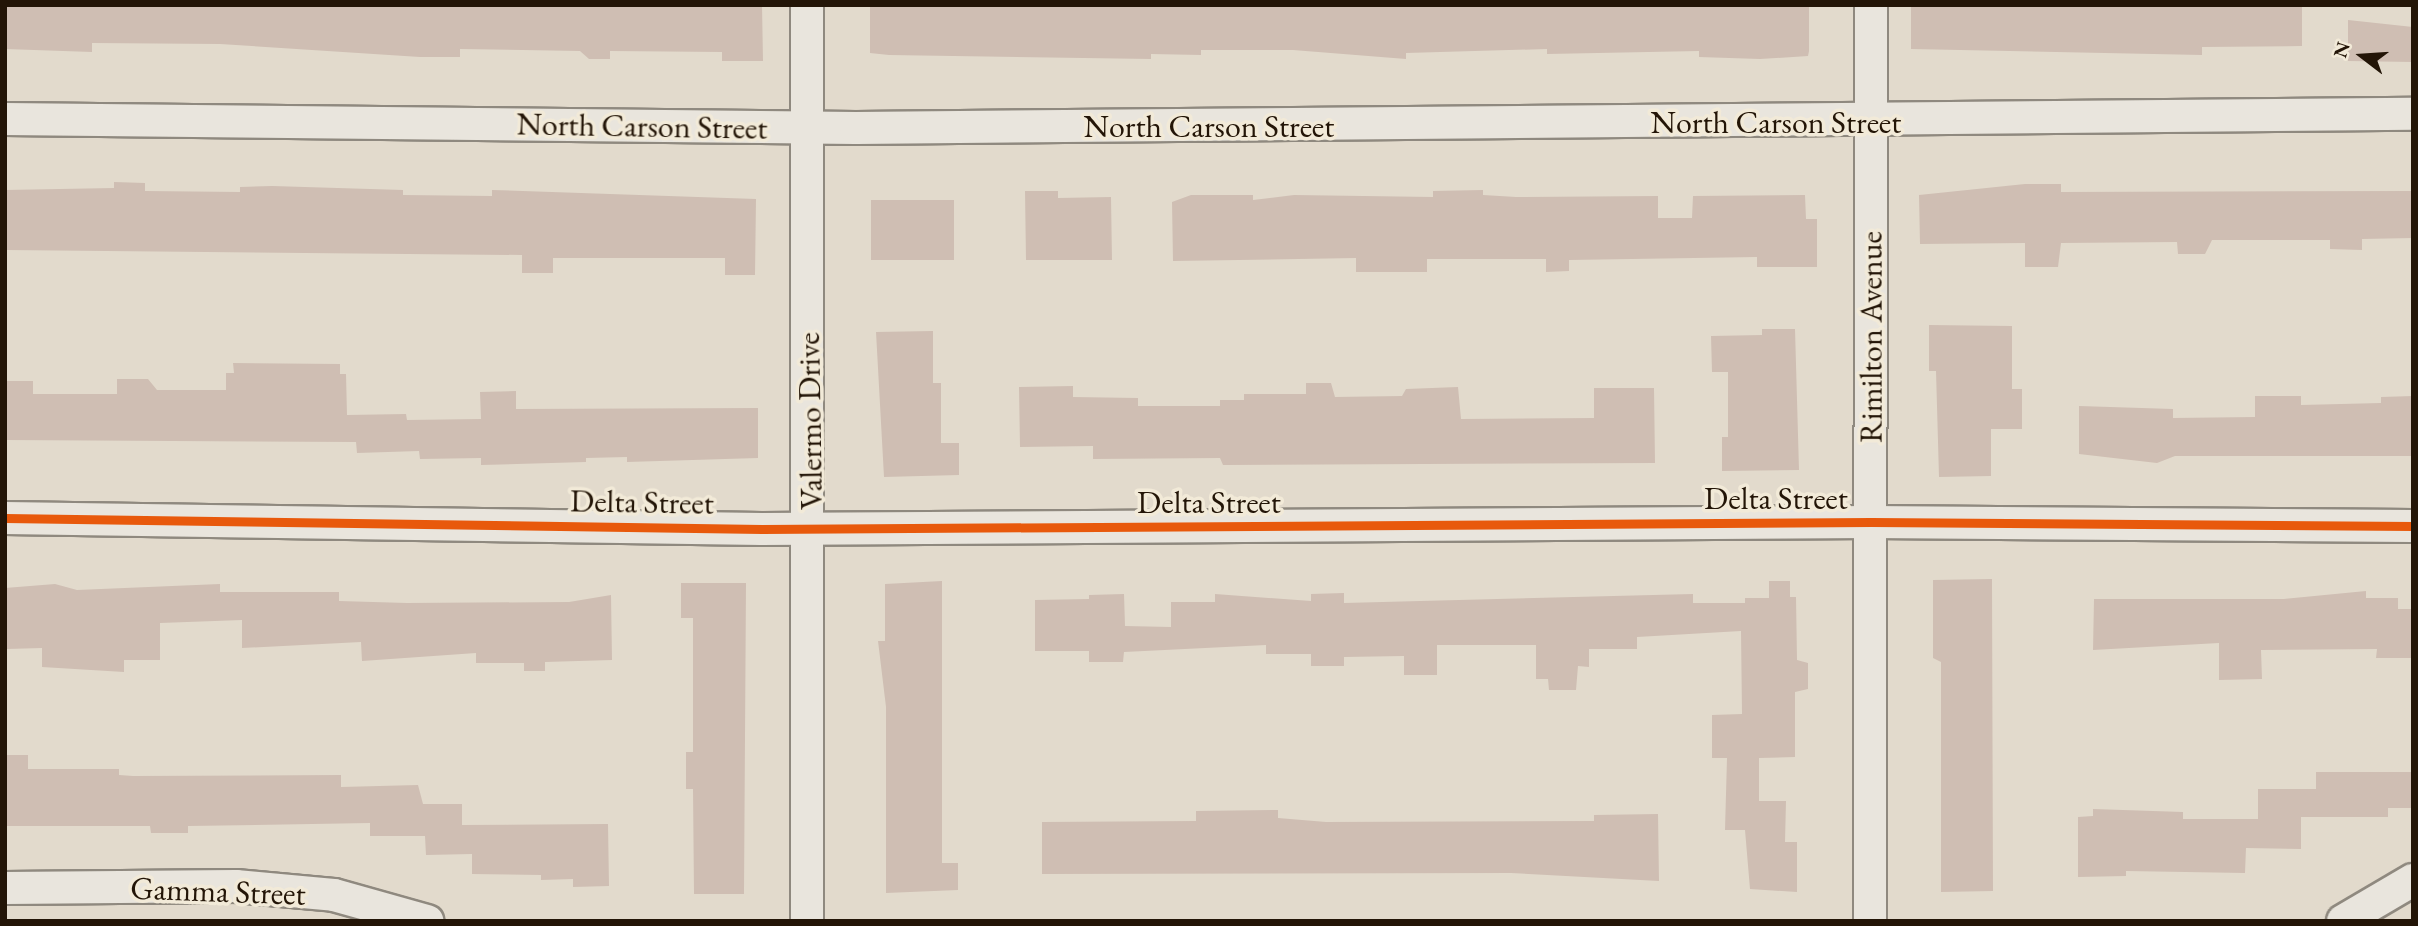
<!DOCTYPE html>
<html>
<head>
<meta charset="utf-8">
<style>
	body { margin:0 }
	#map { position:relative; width:2418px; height:926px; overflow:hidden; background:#e2dacc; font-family:"EB Garamond",serif }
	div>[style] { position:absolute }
	.building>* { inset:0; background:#cfbeb3; transform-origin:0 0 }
	.roads { filter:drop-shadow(2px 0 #8f897f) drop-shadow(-2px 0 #8f897f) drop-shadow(0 2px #8f897f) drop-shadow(0 -2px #8f897f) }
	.minor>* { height:32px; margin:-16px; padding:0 16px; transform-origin:16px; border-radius:16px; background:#e9e5dd }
	.cycleway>* { height:9px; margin:-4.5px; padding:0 4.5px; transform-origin:4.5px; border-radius:4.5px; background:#e8590c }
	span { translate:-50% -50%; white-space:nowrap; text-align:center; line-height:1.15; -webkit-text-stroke:7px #f2ead8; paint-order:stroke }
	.street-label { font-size:32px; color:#231507 }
	.frame { position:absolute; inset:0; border:7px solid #231507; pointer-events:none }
	.north { position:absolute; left:2327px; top:21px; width:70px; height:70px; -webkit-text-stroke:5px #f2ead8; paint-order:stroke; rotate:287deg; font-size:19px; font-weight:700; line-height:28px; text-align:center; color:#231507 }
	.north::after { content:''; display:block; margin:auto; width:24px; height:32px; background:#231507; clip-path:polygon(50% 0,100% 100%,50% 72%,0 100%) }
</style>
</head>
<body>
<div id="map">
	<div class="building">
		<div style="clip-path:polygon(5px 5px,762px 5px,763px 61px,722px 61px,722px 52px,610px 51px,610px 59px,589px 59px,580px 51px,460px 49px,460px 57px,420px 57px,220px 44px,92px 43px,92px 52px,5px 49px)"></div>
		<div style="clip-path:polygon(870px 5px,1809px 5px,1809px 51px,1808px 56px,1760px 59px,1699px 57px,1699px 51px,1547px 54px,1547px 49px,1406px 53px,1406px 59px,1293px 50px,1201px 50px,1201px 55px,1151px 54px,1151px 59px,889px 55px,870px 53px)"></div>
		<div style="clip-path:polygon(1911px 5px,2302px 5px,2302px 46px,2202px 47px,2202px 55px,1911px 49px)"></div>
		<div style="clip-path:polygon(2348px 20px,2413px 27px,2413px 62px,2348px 61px)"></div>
		<div style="clip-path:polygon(114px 182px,145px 183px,145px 191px,240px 192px,240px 187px,272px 186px,403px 190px,403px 195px,492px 196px,492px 190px,756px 199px,755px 275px,725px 275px,725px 258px,553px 258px,553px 273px,522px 273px,522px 255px,6px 250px,5px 190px,114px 188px)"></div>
		<div style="clip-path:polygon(2025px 184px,2061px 184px,2061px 192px,2413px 191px,2413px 238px,2362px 239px,2362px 250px,2330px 249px,2330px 240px,2212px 240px,2205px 254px,2178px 254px,2177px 242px,2061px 243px,2058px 267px,2025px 267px,2025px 243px,1920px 244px,1919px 195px)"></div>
		<div style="clip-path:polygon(1483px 190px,1483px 195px,1516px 197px,1658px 196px,1658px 218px,1692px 218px,1693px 196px,1805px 195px,1806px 219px,1817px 219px,1817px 267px,1757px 267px,1757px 257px,1569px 260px,1569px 271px,1546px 272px,1546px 259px,1427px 259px,1427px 272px,1356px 272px,1356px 258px,1173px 261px,1172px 202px,1191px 195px,1253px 195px,1253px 200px,1294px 195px,1433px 197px,1433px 191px)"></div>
		<div style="clip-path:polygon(1025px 191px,1058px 191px,1058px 198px,1111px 197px,1112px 260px,1026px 260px)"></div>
		<div style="left:871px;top:200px;width:83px;height:60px"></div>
		<div style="clip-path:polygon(1929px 325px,2012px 326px,2012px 389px,2022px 389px,2022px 429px,1991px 429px,1991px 476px,1939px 477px,1936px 371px,1929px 371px)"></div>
		<div style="clip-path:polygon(1762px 329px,1795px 329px,1799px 470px,1722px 471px,1722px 437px,1728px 437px,1728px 372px,1712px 372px,1711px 336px,1762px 335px)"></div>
		<div style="clip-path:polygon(933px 331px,933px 383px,941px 383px,941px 443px,959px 443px,959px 475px,884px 477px,876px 332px)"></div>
		<div style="clip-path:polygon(233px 363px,340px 364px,340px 374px,346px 374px,347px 415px,406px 414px,407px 420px,481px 419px,480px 392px,516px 391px,516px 409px,758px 408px,758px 458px,627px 462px,627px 457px,586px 458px,586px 462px,481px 465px,481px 458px,420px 459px,419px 451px,357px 453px,356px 442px,5px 440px,5px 381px,33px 381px,33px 394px,117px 394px,117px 379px,148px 379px,157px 390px,226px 390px,226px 373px,234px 373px)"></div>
		<div style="clip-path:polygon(1306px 383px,1331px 383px,1335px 397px,1402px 396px,1406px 389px,1458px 387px,1461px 419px,1594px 418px,1594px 388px,1654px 388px,1655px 463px,1223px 465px,1220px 458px,1093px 459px,1093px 446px,1020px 447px,1019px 387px,1073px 386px,1073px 397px,1138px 398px,1138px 406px,1220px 406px,1220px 400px,1244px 400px,1244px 394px,1306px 394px)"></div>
		<div style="clip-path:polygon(2255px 396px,2301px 396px,2301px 405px,2381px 403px,2381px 397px,2413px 396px,2413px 456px,2175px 456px,2157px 463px,2079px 454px,2079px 406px,2173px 409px,2173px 418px,2255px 417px)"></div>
		<div style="clip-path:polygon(1992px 579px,1993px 891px,1941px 892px,1941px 662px,1933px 658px,1933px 580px)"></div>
		<div style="clip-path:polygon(942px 581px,942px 863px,958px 863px,958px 890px,886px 893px,886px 707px,878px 641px,885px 641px,885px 584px)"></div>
		<div style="clip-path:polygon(1769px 581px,1790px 581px,1790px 597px,1796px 597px,1797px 660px,1808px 663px,1808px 689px,1795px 692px,1795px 757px,1759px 758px,1759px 801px,1786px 801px,1785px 842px,1797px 842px,1797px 892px,1750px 889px,1745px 830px,1725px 830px,1727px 758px,1712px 758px,1712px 715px,1742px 714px,1741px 631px,1637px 637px,1637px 649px,1589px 649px,1589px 667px,1578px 666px,1576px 690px,1549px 690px,1548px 679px,1536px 679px,1536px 645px,1437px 645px,1437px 675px,1404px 675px,1404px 656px,1344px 657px,1344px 666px,1311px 666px,1311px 654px,1266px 654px,1266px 645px,1124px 652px,1123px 662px,1089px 662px,1089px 651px,1035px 651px,1035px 600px,1089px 599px,1089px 595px,1124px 594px,1125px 626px,1171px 627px,1171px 602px,1215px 602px,1215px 594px,1311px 601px,1311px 594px,1344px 593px,1344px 603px,1693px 594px,1693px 603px,1745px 603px,1745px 598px,1769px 598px)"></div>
		<div style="clip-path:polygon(681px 583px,746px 583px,744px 894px,694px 894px,693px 789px,686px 789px,686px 752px,693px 752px,693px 618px,681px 618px)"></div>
		<div style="clip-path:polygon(55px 584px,77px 590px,220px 584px,220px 592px,339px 592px,339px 601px,407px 603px,569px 602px,611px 595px,612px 660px,545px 662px,545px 671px,524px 671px,524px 663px,476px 663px,476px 653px,362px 661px,361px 642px,242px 648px,242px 620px,160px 623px,160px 660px,124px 660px,124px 672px,42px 667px,42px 648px,7px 649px,5px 588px)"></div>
		<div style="clip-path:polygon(2366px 591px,2366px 598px,2398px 598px,2398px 609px,2413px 609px,2413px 658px,2376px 658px,2377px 649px,2261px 650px,2262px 679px,2219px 680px,2219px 643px,2093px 650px,2094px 599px,2284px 599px)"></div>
		<div style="clip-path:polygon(5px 755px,28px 755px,28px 769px,119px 769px,119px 775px,133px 776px,341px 775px,341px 787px,418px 785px,423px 804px,462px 804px,462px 825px,608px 824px,609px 886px,573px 887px,573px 879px,541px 880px,541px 875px,472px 874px,472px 854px,426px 855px,425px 836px,370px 836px,370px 823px,188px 826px,188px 833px,151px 833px,150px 826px,5px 826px)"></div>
		<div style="clip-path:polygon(2316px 772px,2413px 772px,2413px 808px,2388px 808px,2388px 817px,2301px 817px,2301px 849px,2246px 848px,2245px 873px,2126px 871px,2126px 876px,2078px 877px,2078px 817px,2093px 816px,2093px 809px,2183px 812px,2183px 819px,2258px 819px,2258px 789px,2316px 789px)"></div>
		<div style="clip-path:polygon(1278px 810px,1278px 818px,1326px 822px,1594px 821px,1594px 815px,1658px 814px,1659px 881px,1511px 873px,1042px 874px,1042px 822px,1196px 821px,1196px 811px)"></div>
	</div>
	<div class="roads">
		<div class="minor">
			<div style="left:5px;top:119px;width:851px;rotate:0.61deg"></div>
			<div style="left:856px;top:128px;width:1557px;rotate:-0.52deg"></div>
			<div style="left:5px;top:518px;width:757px;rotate:0.83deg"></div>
			<div style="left:762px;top:529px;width:1109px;rotate:-0.36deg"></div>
			<div style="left:1871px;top:522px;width:542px;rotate:0.42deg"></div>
			<div style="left:5px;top:888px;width:231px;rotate:-0.5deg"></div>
			<div style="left:236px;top:886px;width:98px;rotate:5.2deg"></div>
			<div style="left:334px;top:895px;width:97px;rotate:15.6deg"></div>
			<div style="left:807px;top:921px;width:916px;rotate:-90deg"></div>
			<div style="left:1870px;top:921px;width:916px;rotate:-89.94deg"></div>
			<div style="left:2343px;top:921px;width:81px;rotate:-30.4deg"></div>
		</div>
	</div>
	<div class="cycleway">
		<div style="left:5px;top:518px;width:757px;rotate:0.83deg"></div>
		<div style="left:762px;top:529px;width:1109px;rotate:-0.36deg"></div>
		<div style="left:1871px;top:522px;width:542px;rotate:0.42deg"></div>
	</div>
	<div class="street-label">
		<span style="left:1776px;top:122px">North Carson Street</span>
		<span style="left:642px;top:126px;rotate:1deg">North Carson Street</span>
		<span style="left:1209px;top:126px">North Carson Street</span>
		<span style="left:1871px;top:337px;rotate:-90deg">Rimilton Avenue</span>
		<span style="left:810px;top:421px;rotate:-91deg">Valermo Drive</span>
		<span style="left:1776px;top:498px">Delta Street</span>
		<span style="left:642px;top:502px;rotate:1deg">Delta Street</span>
		<span style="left:1209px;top:502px">Delta Street</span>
		<span style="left:218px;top:891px;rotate:2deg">Gamma Street</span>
	</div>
	<div class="frame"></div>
	<div class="north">N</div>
</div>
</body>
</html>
